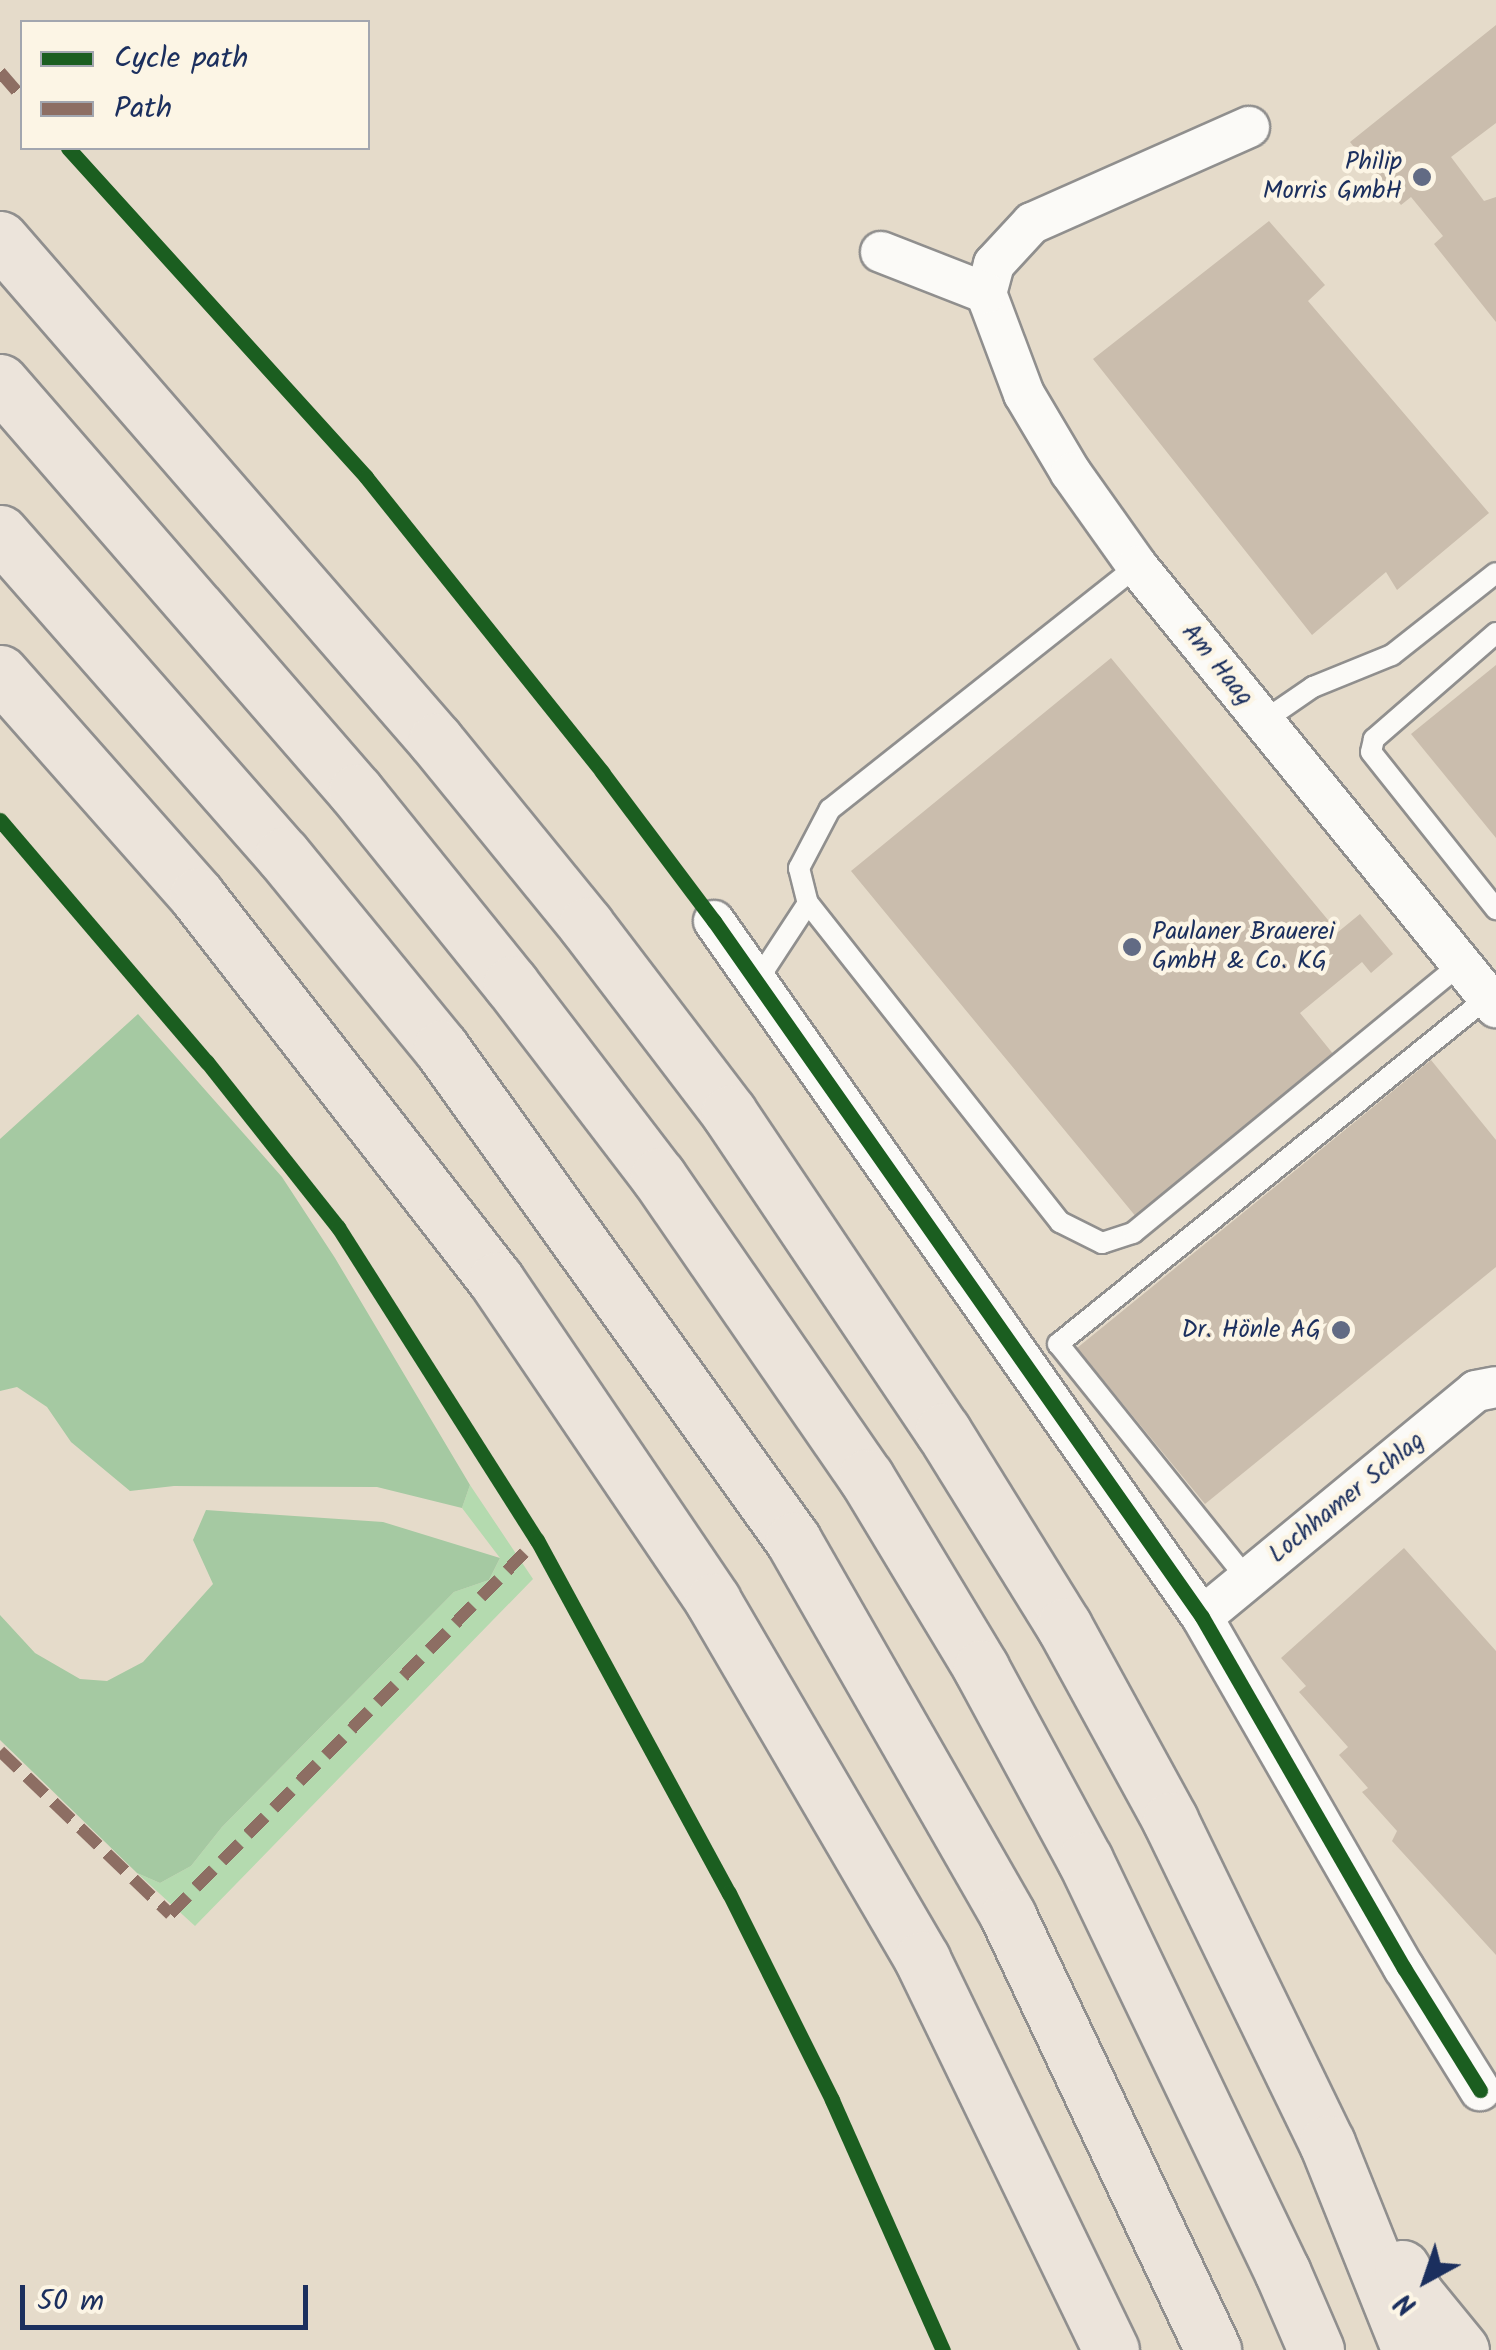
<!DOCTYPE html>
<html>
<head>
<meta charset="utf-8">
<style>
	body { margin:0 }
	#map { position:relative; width:1496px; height:2350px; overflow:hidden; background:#e5dbca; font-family:Kalam,sans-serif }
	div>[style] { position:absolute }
	.green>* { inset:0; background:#b4daaf }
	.forest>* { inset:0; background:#a5c9a2 }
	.building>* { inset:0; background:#cabdad }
	.roads { filter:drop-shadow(2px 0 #908f8e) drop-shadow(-2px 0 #908f8e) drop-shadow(0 2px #908f8e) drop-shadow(0 -2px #908f8e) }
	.service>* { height:20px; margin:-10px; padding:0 10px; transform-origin:10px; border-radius:10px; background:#fbfaf7 }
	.minor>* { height:40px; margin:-20px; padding:0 20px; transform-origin:20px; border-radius:20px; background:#fbfaf7 }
	.motorway>* { height:55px; margin:-27.5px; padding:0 27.5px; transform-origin:27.5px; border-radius:27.5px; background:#ece4db }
	.quiet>* { height:12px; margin-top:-6px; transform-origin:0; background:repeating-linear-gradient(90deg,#8d6e63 0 25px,transparent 0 37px) }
	.cycleway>* { height:15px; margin:-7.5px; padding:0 7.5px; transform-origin:7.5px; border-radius:7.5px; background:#1b5e20 }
	.dots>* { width:28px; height:28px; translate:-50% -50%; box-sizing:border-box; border:5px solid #fcf5e5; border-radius:50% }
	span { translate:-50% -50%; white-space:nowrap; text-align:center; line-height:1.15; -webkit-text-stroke:9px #fcf5e5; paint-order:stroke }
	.poi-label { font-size:25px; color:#1b2f5e }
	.right { translate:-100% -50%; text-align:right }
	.left { translate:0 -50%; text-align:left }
	.street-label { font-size:25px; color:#1b2f5e }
	.legend { position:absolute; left:20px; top:20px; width:350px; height:130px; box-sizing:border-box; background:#fcf5e5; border:2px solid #a2a6af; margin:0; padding:12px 18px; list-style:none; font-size:30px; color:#1b2f5e }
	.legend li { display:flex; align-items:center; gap:20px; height:50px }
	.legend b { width:50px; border:2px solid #a2a6af }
	.north { position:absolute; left:1376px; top:2230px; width:100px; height:100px; -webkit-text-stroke:8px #fcf5e5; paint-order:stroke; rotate:220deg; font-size:28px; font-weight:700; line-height:40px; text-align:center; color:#1b2f5e }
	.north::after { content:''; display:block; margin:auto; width:35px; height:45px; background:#1b2f5e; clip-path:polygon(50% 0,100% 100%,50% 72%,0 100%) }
	.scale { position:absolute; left:20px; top:2285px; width:288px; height:45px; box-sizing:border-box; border:5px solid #1b2f5e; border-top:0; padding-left:12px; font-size:30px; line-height:35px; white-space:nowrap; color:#1b2f5e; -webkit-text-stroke:8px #fcf5e5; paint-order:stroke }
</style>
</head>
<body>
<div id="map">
	<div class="green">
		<div style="clip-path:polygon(470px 1485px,533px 1579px,195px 1926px,137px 1873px,160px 1883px,191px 1866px,222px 1827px,454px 1592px,489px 1580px,500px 1558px,462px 1508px)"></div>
	</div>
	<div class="forest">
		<div style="clip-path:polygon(138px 1014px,282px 1177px,335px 1258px,470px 1485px,462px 1508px,377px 1487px,174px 1486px,130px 1491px,71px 1442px,47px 1407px,17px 1387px,0 1391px,0 1139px)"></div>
		<div style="clip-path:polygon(206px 1510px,383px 1522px,500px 1558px,489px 1580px,454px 1592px,222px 1827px,191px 1866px,160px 1883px,137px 1873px,0 1740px,0 1615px,35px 1653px,80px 1679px,107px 1681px,143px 1662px,213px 1584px,193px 1540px)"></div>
	</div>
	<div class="building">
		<div style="clip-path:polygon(1496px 25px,1496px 123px,1451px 157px,1484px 201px,1496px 197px,1496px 322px,1434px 244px,1443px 236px,1411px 197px,1401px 205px,1350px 142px)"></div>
		<div style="clip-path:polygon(1269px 221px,1325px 285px,1308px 301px,1489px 513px,1397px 590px,1386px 572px,1312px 635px,1093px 359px)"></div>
		<div style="clip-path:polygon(1111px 658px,1338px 932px,1360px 914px,1393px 954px,1371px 973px,1362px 962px,1300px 1013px,1334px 1055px,1137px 1218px,851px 871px)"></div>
		<div style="clip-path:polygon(1496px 665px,1496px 838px,1411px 734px)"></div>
		<div style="clip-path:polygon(1431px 1060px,1496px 1140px,1496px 1267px,1205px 1504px,1077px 1348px)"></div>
		<div style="clip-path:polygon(1404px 1548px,1496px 1651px,1496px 1955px,1392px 1841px,1397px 1831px,1362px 1792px,1368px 1788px,1339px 1755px,1348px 1747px,1299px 1692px,1306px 1686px,1281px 1658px)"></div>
	</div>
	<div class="roads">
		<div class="service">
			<div style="left:1137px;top:566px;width:392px;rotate:141.6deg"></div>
			<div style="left:830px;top:809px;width:67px;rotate:117.7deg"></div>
			<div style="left:799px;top:868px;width:36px;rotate:76deg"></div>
			<div style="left:808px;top:903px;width:407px;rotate:51.7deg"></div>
			<div style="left:1060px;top:1222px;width:47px;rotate:26.6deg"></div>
			<div style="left:1102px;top:1243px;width:33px;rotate:-18deg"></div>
			<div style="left:1133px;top:1233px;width:423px;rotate:-39.4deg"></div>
			<div style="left:1496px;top:633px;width:162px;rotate:139deg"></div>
			<div style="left:1374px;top:739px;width:13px;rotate:103deg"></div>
			<div style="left:1371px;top:752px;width:201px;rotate:51.5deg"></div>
			<div style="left:1262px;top:722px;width:62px;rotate:-34.5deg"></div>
			<div style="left:1313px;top:687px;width:85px;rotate:-22.1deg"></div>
			<div style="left:1392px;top:655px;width:132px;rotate:-38.3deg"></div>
			<div style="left:757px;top:981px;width:93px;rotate:-56.8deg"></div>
			<div style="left:1248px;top:1580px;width:303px;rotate:-128.8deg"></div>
			<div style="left:1058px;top:1344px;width:553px;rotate:-38.9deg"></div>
		</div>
		<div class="minor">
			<div style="left:1249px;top:127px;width:237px;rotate:156.1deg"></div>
			<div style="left:1032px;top:223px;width:56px;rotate:132.8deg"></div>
			<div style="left:994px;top:264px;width:30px;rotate:105deg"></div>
			<div style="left:986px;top:293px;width:108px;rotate:69.4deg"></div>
			<div style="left:1024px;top:394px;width:92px;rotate:59.3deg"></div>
			<div style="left:1071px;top:473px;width:114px;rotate:54.6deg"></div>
			<div style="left:1137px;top:566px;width:569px;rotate:50.85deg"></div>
			<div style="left:881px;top:252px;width:113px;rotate:21.3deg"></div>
			<div style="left:714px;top:921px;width:850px;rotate:54.96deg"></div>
			<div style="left:1202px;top:1617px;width:405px;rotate:60.1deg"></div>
			<div style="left:1404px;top:1968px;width:144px;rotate:58.1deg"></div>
			<div style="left:1202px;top:1617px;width:355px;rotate:-39.5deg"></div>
			<div style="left:1476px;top:1391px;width:20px;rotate:-11deg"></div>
		</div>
		<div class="motorway">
			<div style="left:0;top:239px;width:665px;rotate:49.02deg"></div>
			<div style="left:436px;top:741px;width:237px;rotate:50.8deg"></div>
			<div style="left:586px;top:925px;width:236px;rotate:52.7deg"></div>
			<div style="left:729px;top:1113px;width:383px;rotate:56.1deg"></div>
			<div style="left:943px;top:1431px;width:229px;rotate:58.2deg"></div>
			<div style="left:1064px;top:1626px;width:221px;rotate:61.3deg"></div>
			<div style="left:1170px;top:1820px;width:359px;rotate:64.1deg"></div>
			<div style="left:1327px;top:2143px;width:223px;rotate:68.2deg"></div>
			<div style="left:0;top:382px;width:543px;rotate:49.03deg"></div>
			<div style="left:356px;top:792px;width:247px;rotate:51.1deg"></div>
			<div style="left:511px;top:984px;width:242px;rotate:52.6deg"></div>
			<div style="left:658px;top:1176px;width:366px;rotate:55.4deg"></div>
			<div style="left:866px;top:1477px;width:223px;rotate:58.9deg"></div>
			<div style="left:981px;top:1668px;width:218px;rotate:61.6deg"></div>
			<div style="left:1085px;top:1860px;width:456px;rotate:64.4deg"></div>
			<div style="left:1282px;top:2271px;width:86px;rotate:66.7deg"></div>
			<div style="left:0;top:533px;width:429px;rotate:48.7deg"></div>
			<div style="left:283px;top:855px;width:249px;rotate:50.7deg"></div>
			<div style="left:441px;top:1048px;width:605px;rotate:54.42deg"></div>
			<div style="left:793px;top:1540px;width:433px;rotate:60.2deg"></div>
			<div style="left:1008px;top:1916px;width:480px;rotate:64.7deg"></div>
			<div style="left:0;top:673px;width:298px;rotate:48.5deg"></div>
			<div style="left:197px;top:896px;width:487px;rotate:52.1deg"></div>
			<div style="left:496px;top:1280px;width:387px;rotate:55.9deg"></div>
			<div style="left:713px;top:1601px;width:415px;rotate:59.7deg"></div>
			<div style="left:922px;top:1959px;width:434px;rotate:64.2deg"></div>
			<div style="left:1402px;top:2268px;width:30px;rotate:63deg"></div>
			<div style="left:1416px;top:2295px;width:71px;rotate:50.7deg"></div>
		</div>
	</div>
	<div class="quiet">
		<div style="left:0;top:72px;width:33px;rotate:49deg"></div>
		<div style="left:0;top:1751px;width:236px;rotate:43.8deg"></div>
		<div style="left:170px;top:1914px;width:524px;rotate:-45.54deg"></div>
	</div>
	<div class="cycleway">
		<div style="left:68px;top:148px;width:444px;rotate:47.8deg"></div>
		<div style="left:366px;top:477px;width:378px;rotate:51.3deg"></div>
		<div style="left:602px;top:772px;width:186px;rotate:53.1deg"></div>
		<div style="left:714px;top:921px;width:850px;rotate:54.96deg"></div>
		<div style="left:1202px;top:1617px;width:405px;rotate:60.1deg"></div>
		<div style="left:1404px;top:1968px;width:144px;rotate:58.1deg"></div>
		<div style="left:0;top:820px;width:318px;rotate:49.5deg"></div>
		<div style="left:207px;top:1062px;width:211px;rotate:51.6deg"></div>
		<div style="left:338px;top:1227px;width:371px;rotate:57.6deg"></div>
		<div style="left:537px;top:1540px;width:402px;rotate:61.5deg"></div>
		<div style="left:729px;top:1893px;width:231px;rotate:63.5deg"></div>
		<div style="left:832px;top:2100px;width:274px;rotate:66.1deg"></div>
	</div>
	<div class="dots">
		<div style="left:1422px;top:177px;background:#626b84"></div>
		<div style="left:1132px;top:947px;background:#626b84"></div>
		<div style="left:1341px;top:1330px;background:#626b84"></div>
	</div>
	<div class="poi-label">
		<span class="right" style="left:1402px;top:177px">Philip<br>Morris GmbH</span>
		<span class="left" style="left:1152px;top:947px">Paulaner Brauerei<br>GmbH &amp; Co. KG</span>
		<span class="right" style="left:1321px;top:1330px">Dr. Hönle AG</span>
	</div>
	<div class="street-label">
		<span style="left:1217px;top:665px;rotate:51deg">Am Haag</span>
		<span style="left:1347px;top:1498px;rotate:-39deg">Lochhamer Schlag</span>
	</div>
	<ul class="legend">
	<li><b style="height:12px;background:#1b5e20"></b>Cycle path</li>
	<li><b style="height:12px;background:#8d6e63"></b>Path</li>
	</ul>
	<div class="north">N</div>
	<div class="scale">50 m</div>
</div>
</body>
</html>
